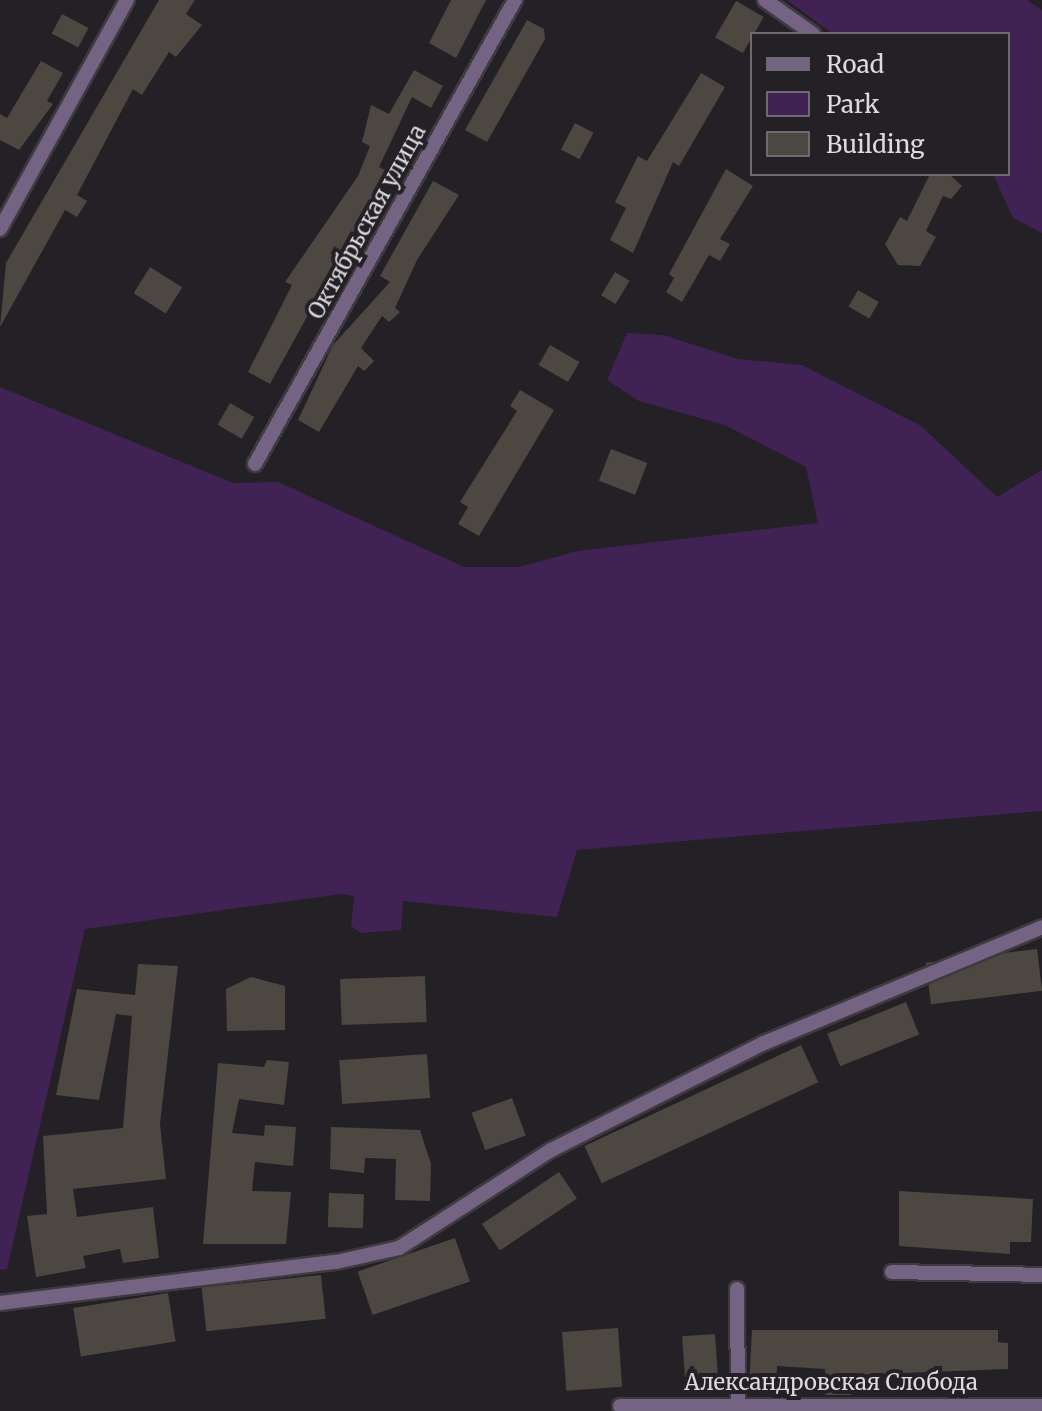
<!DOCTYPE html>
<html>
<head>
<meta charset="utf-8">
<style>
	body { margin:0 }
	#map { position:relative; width:1042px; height:1411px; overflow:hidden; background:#232026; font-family:Merriweather,serif }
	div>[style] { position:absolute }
	.green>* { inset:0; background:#412254 }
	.building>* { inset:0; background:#4c4740; transform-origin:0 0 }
	.roads { filter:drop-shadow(2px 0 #3d3a40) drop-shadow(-2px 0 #3d3a40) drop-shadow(0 2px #3d3a40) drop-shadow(0 -2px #3d3a40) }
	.minor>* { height:14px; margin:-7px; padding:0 7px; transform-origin:7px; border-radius:7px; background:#756383 }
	span { translate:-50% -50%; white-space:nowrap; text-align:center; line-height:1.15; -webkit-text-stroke:8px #232026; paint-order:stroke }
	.street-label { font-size:22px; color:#dedbe0 }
	.legend { position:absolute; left:750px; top:32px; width:260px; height:144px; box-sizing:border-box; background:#232026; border:2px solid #6e6b70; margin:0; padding:10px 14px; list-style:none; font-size:24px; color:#dedbe0 }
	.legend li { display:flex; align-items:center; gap:16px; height:40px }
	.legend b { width:40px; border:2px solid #6e6b70 }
</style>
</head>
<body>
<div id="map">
	<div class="green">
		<div style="clip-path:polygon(787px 0,1027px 0,1042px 10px,1042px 233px,1013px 218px,993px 174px,1008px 174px,1008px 34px,833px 34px)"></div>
		<div style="clip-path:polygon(627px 333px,663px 335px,738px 359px,802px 365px,921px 426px,997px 497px,1042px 470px,1042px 811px,577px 850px,557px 917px,403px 901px,401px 930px,361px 933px,351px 926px,354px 896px,341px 894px,85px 929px,7px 1269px,0 1270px,0 387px,233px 483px,278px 482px,464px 567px,519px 567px,578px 551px,818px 523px,806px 467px,725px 425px,639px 401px,607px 380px)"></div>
	</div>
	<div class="building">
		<div style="clip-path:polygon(159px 0,195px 0,186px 14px,202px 25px,176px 57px,169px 52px,142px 95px,133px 89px,77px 195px,87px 201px,77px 217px,65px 210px,0 327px,6px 263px)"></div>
		<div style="clip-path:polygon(451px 0,486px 0,456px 58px,429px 43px)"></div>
		<div style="left:736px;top:1px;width:32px;height:42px;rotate:30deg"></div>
		<div style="left:62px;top:14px;width:30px;height:22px;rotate:28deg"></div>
		<div style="clip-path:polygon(527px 20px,544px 29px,545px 39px,487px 142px,465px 130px)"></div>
		<div style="clip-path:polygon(41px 61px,63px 73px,47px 101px,53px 104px,19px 150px,0 140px,0 114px,7px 118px)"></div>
		<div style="clip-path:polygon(414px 70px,443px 86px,431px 108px,412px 97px,379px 167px,387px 171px,270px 384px,248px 372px,292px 285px,285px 282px,358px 176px,370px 146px,362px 142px,371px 105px,389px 114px)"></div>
		<div style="clip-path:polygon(701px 73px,725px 87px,679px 166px,673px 162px,633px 253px,610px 240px,626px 208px,615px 202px,638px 156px,647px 161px)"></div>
		<div style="left:575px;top:123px;width:21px;height:30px;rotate:28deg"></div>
		<div style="clip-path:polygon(726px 169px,753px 186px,720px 239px,730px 244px,720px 261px,709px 255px,682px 302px,666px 292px,674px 278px,669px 274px)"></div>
		<div style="clip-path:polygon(930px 174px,949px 174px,962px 186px,951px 199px,943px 196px,926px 231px,936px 237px,920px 266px,898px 265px,885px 244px,900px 217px,907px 221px)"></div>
		<div style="clip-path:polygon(433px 181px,459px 195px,417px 260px,395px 308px,400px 312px,389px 322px,382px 316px,361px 348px,374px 361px,364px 371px,358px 366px,319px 432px,298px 420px,333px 345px,390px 282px,380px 276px)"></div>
		<div style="left:150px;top:267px;width:38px;height:31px;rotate:32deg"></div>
		<div style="left:615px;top:272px;width:17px;height:27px;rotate:31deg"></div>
		<div style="left:858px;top:290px;width:24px;height:19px;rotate:30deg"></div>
		<div style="left:550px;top:345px;width:34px;height:23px;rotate:30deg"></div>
		<div style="clip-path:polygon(520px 390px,554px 410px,479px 536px,458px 524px,468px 507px,460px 502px,517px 411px,510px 406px)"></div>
		<div style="left:230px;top:403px;width:28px;height:25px;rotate:30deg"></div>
		<div style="left:611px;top:449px;width:39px;height:34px;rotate:21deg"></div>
		<div style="left:1037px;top:949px;width:42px;height:112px;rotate:83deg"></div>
		<div style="clip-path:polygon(138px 964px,178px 966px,160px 1124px,166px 1179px,73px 1189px,77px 1217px,153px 1207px,159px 1258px,123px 1263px,120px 1249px,83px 1256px,86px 1268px,36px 1277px,27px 1216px,47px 1214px,43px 1136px,123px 1128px,132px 1016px,116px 1014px,99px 1100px,56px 1095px,77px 989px,135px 995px)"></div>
		<div style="left:425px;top:976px;width:46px;height:85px;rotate:88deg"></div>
		<div style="clip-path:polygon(251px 977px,285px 986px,285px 1030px,227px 1031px,226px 989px)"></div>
		<div style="left:906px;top:1002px;width:35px;height:85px;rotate:68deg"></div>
		<div style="left:801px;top:1045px;width:41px;height:239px;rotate:65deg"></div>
		<div style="left:427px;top:1054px;width:44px;height:88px;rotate:86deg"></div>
		<div style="clip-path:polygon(267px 1060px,289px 1062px,284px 1105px,239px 1099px,232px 1133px,264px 1136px,265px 1125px,296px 1127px,293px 1166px,255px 1162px,252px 1191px,291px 1192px,286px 1244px,203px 1244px,218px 1063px,264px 1067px)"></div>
		<div style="left:512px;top:1098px;width:40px;height:43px;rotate:70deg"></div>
		<div style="clip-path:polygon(331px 1127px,420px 1130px,431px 1164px,430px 1201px,395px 1200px,396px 1159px,365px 1158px,364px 1173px,330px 1169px)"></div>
		<div style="left:559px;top:1172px;width:32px;height:93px;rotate:56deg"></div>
		<div style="clip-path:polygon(899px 1191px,1033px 1199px,1031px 1242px,1010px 1242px,1010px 1254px,899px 1246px)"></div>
		<div style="left:329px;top:1193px;width:35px;height:34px;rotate:2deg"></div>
		<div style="left:455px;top:1238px;width:46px;height:103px;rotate:71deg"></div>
		<div style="left:321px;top:1275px;width:44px;height:120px;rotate:84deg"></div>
		<div style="left:168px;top:1293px;width:49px;height:96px;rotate:81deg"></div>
		<div style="left:618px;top:1328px;width:59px;height:56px;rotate:86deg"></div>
		<div style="clip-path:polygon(752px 1330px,998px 1330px,998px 1342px,1008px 1343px,1008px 1369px,851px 1375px,851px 1395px,825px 1395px,825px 1369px,777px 1366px,776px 1387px,749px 1386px)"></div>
		<div style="left:715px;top:1334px;width:51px;height:33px;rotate:86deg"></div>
	</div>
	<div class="roads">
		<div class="minor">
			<div style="left:765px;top:0;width:59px;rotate:35.3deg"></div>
			<div style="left:0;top:229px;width:262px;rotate:-61deg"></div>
			<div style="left:255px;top:464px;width:532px;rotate:-60.74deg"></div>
			<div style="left:892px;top:1272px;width:150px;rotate:1.1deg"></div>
			<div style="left:737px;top:1289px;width:122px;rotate:89.5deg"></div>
			<div style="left:0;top:1303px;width:338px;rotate:-7deg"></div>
			<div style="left:336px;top:1262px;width:65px;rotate:-12.5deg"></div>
			<div style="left:399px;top:1248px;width:181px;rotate:-32.8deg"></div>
			<div style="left:551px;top:1150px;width:238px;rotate:-26.7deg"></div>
			<div style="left:764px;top:1043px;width:301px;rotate:-22.6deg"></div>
			<div style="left:620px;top:1406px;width:422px"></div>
		</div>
	</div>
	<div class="street-label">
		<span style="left:367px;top:222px;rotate:-61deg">Октябрьская улица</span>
		<span style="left:831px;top:1383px">Александровская Слобода</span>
	</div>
	<ul class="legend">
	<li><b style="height:10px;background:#756383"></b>Road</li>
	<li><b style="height:22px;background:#412254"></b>Park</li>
	<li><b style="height:22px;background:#4c4740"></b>Building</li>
	</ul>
</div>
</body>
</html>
